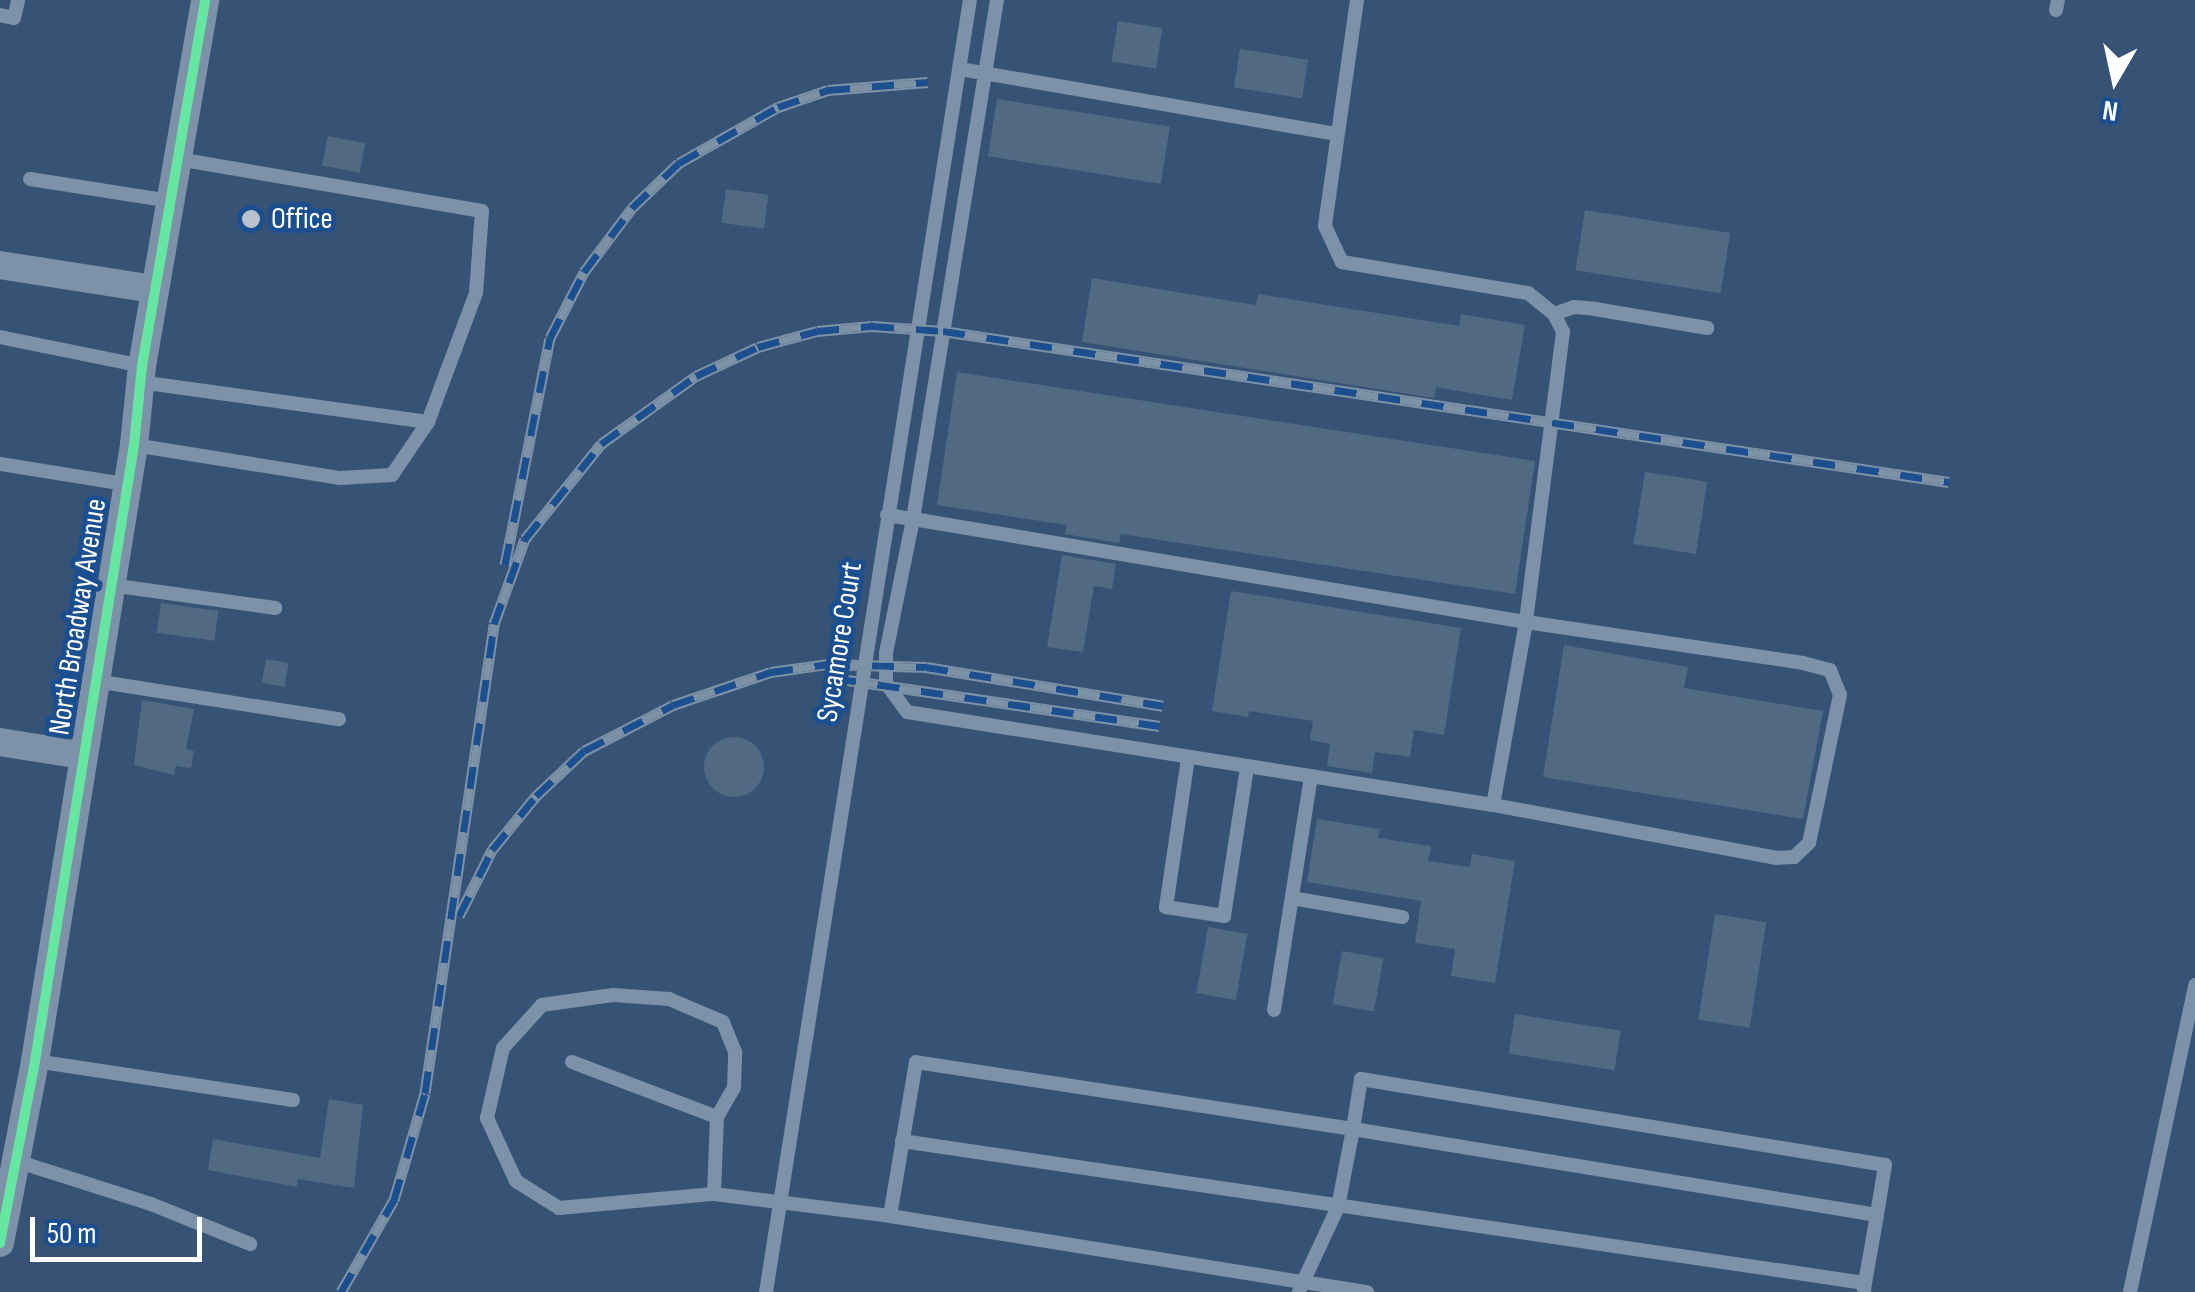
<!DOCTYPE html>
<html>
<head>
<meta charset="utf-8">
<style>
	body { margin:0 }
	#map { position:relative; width:2195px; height:1292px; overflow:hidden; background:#365274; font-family:"Sofia Sans Condensed",sans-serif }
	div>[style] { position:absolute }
	.building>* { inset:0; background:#526984; transform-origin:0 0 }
	.round { border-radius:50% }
	.lane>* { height:14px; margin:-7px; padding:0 7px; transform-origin:7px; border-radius:7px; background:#7d92a8 }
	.street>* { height:28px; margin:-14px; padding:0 14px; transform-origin:14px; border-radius:14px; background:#7d92a8 }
	.rail>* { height:11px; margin-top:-5.5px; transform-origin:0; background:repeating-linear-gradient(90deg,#1b4f8f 0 22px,#7e92a7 0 44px); box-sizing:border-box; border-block:2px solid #7e92a7 }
	.cycleway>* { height:10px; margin:-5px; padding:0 5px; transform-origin:5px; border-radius:5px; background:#66e7a1 }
	.dots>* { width:28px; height:28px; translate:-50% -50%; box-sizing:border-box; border:5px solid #1b4f8f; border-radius:50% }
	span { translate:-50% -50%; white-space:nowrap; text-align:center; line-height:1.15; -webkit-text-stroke:10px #1b4f8f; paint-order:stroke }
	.poi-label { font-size:30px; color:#fff }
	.left { translate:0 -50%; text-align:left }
	.street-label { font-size:30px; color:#fff }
	.north { position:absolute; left:2065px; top:30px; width:100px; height:100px; -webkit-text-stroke:8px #1b4f8f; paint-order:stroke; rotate:189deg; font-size:28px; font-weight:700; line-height:40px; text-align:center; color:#fff }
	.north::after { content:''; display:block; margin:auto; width:35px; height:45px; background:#fff; clip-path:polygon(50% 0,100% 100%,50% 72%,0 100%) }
	.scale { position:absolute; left:30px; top:1217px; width:172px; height:45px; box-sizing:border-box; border:5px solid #fff; border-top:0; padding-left:12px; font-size:30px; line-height:35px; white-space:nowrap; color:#fff; -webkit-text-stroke:8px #1b4f8f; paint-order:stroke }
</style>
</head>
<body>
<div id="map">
	<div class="building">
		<div style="left:1118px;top:21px;width:45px;height:41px;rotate:9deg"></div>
		<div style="left:1240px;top:49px;width:69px;height:39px;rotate:9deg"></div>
		<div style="left:997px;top:99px;width:175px;height:58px;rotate:9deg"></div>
		<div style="left:328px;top:136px;width:38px;height:30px;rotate:11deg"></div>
		<div style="left:726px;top:189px;width:43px;height:34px;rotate:8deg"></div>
		<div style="left:1585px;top:210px;width:147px;height:61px;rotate:9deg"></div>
		<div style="clip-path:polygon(1092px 278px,1256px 305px,1258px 294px,1459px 326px,1461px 314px,1525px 325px,1512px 400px,1436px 387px,1434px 398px,1082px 342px)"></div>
		<div style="clip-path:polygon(957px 372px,1535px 461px,1515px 594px,1121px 534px,1119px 543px,1065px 534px,1067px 525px,937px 505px)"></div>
		<div style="left:1645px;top:472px;width:63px;height:73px;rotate:9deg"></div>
		<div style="clip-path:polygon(1062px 555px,1116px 564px,1112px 589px,1094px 586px,1083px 652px,1047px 647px)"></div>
		<div style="clip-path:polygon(1231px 591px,1461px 628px,1444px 735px,1414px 730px,1410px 757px,1375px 752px,1372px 773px,1327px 766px,1330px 744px,1310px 740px,1313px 721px,1249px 711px,1248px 717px,1212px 711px)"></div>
		<div style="left:161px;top:603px;width:58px;height:30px;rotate:8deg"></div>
		<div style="clip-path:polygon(1564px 645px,1688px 667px,1684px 688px,1823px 711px,1803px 819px,1543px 777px)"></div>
		<div style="left:266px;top:659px;width:23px;height:24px;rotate:10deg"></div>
		<div style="clip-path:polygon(142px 700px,194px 709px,186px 749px,194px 751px,191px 768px,176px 766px,174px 775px,134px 765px)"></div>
		<div class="round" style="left:704px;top:737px;width:60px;height:60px"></div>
		<div style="clip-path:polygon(1317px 819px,1380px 829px,1378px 838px,1431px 846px,1428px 861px,1470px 867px,1472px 854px,1515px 861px,1495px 983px,1451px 976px,1455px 949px,1415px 943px,1421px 901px,1307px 882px)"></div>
		<div style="left:1715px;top:914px;width:52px;height:107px;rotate:9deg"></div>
		<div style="left:1208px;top:927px;width:40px;height:67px;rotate:10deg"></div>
		<div style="left:1342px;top:951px;width:42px;height:54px;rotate:10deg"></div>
		<div style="left:1515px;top:1014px;width:107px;height:40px;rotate:9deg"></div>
		<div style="clip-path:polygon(329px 1099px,363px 1105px,354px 1188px,298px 1179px,297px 1187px,208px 1170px,213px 1139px,320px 1158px)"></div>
	</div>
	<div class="lane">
		<div style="left:1357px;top:0;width:228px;rotate:98.1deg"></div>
		<div style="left:1325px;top:226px;width:40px;rotate:65deg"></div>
		<div style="left:1342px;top:262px;width:189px;rotate:9.5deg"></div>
		<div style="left:1528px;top:293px;width:33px;rotate:39deg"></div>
		<div style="left:1554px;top:314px;width:20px;rotate:63deg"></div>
		<div style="left:1563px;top:332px;width:292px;rotate:97.3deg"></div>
		<div style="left:1526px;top:622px;width:186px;rotate:100.2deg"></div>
		<div style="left:2056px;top:10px;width:10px;rotate:-79deg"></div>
		<div style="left:0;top:15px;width:14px;rotate:12deg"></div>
		<div style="left:14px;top:18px;width:18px;rotate:-77deg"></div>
		<div style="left:960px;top:69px;width:383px;rotate:9.8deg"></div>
		<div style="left:30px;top:179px;width:143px;rotate:8.9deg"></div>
		<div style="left:1554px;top:314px;width:21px;rotate:-19deg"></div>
		<div style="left:1574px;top:307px;width:21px;rotate:5deg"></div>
		<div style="left:1595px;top:309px;width:114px;rotate:9.6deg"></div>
		<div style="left:0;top:337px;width:145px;rotate:11.5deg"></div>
		<div style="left:140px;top:382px;width:291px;rotate:7.9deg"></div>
		<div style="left:134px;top:445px;width:209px;rotate:9.1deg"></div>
		<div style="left:340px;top:478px;width:52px;rotate:-3.3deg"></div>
		<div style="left:392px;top:475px;width:64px;rotate:-55.8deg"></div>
		<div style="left:428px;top:422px;width:138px;rotate:-69.6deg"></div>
		<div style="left:476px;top:293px;width:82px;rotate:-85.8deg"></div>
		<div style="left:482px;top:211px;width:307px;rotate:-170.3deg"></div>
		<div style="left:0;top:464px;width:127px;rotate:9.1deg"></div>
		<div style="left:887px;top:515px;width:26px;rotate:9deg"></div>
		<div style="left:913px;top:519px;width:622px;rotate:9.54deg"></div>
		<div style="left:1526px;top:622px;width:280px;rotate:8.4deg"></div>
		<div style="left:1803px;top:663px;width:28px;rotate:15deg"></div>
		<div style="left:1830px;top:670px;width:27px;rotate:68deg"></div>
		<div style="left:1840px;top:695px;width:151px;rotate:101.8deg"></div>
		<div style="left:1809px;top:843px;width:21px;rotate:137deg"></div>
		<div style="left:1794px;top:857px;width:17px;rotate:177deg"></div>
		<div style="left:1777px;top:858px;width:289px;rotate:-169.4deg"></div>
		<div style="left:1493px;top:805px;width:593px;rotate:-170.98deg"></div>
		<div style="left:907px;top:712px;width:36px;rotate:-126deg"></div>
		<div style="left:886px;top:683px;width:30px;rotate:-90deg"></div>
		<div style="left:886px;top:653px;width:137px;rotate:-78.6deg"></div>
		<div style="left:913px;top:519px;width:526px;rotate:-80.81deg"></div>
		<div style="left:110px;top:585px;width:167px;rotate:7.9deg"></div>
		<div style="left:95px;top:681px;width:247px;rotate:8.9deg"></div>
		<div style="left:1188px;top:758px;width:151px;rotate:98.4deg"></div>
		<div style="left:1166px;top:907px;width:59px;rotate:8.8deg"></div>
		<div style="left:1224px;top:916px;width:151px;rotate:-81.2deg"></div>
		<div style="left:1292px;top:898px;width:112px;rotate:9.8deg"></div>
		<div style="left:1274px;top:1010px;width:236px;rotate:-81deg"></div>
		<div style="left:35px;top:1061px;width:261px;rotate:8.6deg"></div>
		<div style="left:572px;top:1062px;width:155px;rotate:20.8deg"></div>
		<div style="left:902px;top:1141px;width:973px;rotate:8.39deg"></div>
		<div style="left:1865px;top:1283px;width:8px;rotate:97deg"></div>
		<div style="left:16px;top:1161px;width:142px;rotate:17.7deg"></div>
		<div style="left:151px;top:1204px;width:107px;rotate:22deg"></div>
		<div style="left:714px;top:1194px;width:77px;rotate:-87.8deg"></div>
		<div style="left:717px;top:1117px;width:34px;rotate:-60deg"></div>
		<div style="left:734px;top:1088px;width:36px;rotate:-88deg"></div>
		<div style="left:735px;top:1052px;width:32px;rotate:-112deg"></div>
		<div style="left:723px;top:1022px;width:59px;rotate:-156.9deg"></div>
		<div style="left:669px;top:999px;width:56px;rotate:-175.9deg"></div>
		<div style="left:613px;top:995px;width:72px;rotate:172deg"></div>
		<div style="left:542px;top:1005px;width:58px;rotate:132.2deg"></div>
		<div style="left:503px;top:1048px;width:72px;rotate:102.9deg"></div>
		<div style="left:487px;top:1118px;width:69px;rotate:65.3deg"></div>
		<div style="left:516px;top:1181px;width:51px;rotate:32.1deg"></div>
		<div style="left:559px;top:1208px;width:156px;rotate:-5.2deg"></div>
		<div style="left:714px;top:1194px;width:177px;rotate:7.1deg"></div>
		<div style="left:1865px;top:1283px;width:69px;rotate:-80deg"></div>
		<div style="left:1877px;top:1215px;width:51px;rotate:-80.9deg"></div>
		<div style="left:1885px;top:1165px;width:531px;rotate:-170.68deg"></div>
		<div style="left:1361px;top:1079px;width:51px;rotate:99.1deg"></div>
		<div style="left:1353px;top:1129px;width:531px;rotate:9.32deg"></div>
		<div style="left:766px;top:1292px;width:1308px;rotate:-81.03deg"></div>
		<div style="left:1299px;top:1292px;width:11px;rotate:-68deg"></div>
		<div style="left:1303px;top:1282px;width:83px;rotate:-65deg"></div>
		<div style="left:1338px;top:1207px;width:79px;rotate:-79.1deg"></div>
		<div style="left:1353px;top:1129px;width:442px;rotate:-171.3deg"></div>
		<div style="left:916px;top:1062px;width:156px;rotate:99.6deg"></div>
		<div style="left:890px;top:1216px;width:418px;rotate:9.1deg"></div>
		<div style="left:1303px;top:1282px;width:65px;rotate:8.9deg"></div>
		<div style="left:2130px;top:1292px;width:314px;rotate:-78deg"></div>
	</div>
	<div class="street">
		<div style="left:0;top:265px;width:156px;rotate:8.9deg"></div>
		<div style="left:0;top:742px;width:82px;rotate:9.1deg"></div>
		<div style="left:0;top:1243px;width:185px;rotate:-79.1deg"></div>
		<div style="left:35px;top:1061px;width:624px;rotate:-80.87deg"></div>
		<div style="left:134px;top:445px;width:79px;rotate:-84.2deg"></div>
		<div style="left:142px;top:366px;width:371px;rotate:-80.2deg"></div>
	</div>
	<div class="rail">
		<div style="left:505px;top:565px;width:231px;rotate:-78.8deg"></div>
		<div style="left:550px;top:338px;width:74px;rotate:-62.7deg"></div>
		<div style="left:584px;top:272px;width:80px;rotate:-53.1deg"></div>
		<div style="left:632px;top:208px;width:65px;rotate:-43.8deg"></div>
		<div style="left:679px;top:163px;width:114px;rotate:-29.5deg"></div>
		<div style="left:778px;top:107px;width:53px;rotate:-18.8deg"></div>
		<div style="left:828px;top:90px;width:100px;rotate:-4.6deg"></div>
		<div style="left:834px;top:678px;width:329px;rotate:8.4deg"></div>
		<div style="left:459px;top:916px;width:74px;rotate:-63.4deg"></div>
		<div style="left:492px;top:850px;width:70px;rotate:-50.8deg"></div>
		<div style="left:536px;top:796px;width:66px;rotate:-43.2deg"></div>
		<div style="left:584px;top:751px;width:100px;rotate:-27.3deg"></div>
		<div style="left:673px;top:705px;width:103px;rotate:-18.6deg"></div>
		<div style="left:771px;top:672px;width:58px;rotate:-8deg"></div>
		<div style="left:828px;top:664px;width:98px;rotate:1.8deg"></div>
		<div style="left:926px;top:667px;width:240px;rotate:9.3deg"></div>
		<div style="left:341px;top:1292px;width:106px;rotate:-60.1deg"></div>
		<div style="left:394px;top:1200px;width:111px;rotate:-73.8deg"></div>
		<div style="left:425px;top:1093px;width:474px;rotate:-81.6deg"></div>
		<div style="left:494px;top:624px;width:90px;rotate:-70deg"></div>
		<div style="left:525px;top:539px;width:122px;rotate:-51.3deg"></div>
		<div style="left:601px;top:444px;width:117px;rotate:-35.6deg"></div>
		<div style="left:696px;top:376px;width:68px;rotate:-25.1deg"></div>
		<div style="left:758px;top:347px;width:61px;rotate:-15.2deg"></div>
		<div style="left:817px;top:331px;width:55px;rotate:-5.2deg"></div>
		<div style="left:872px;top:326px;width:71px;rotate:4deg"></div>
		<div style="left:943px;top:331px;width:1017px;rotate:8.54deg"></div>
	</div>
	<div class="cycleway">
		<div style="left:0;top:1243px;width:185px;rotate:-79.1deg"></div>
		<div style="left:35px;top:1061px;width:624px;rotate:-80.87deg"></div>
		<div style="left:134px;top:445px;width:79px;rotate:-84.2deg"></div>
		<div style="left:142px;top:366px;width:371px;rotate:-80.2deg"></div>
	</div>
	<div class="dots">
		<div style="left:251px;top:219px;background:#b9c2ce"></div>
	</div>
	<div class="poi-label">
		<span class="left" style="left:271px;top:219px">Office</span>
	</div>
	<div class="street-label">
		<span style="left:78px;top:617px;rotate:-81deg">North Broadway Avenue</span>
		<span style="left:840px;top:642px;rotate:-81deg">Sycamore Court</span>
	</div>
	<div class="north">N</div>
	<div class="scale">50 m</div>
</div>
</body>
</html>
